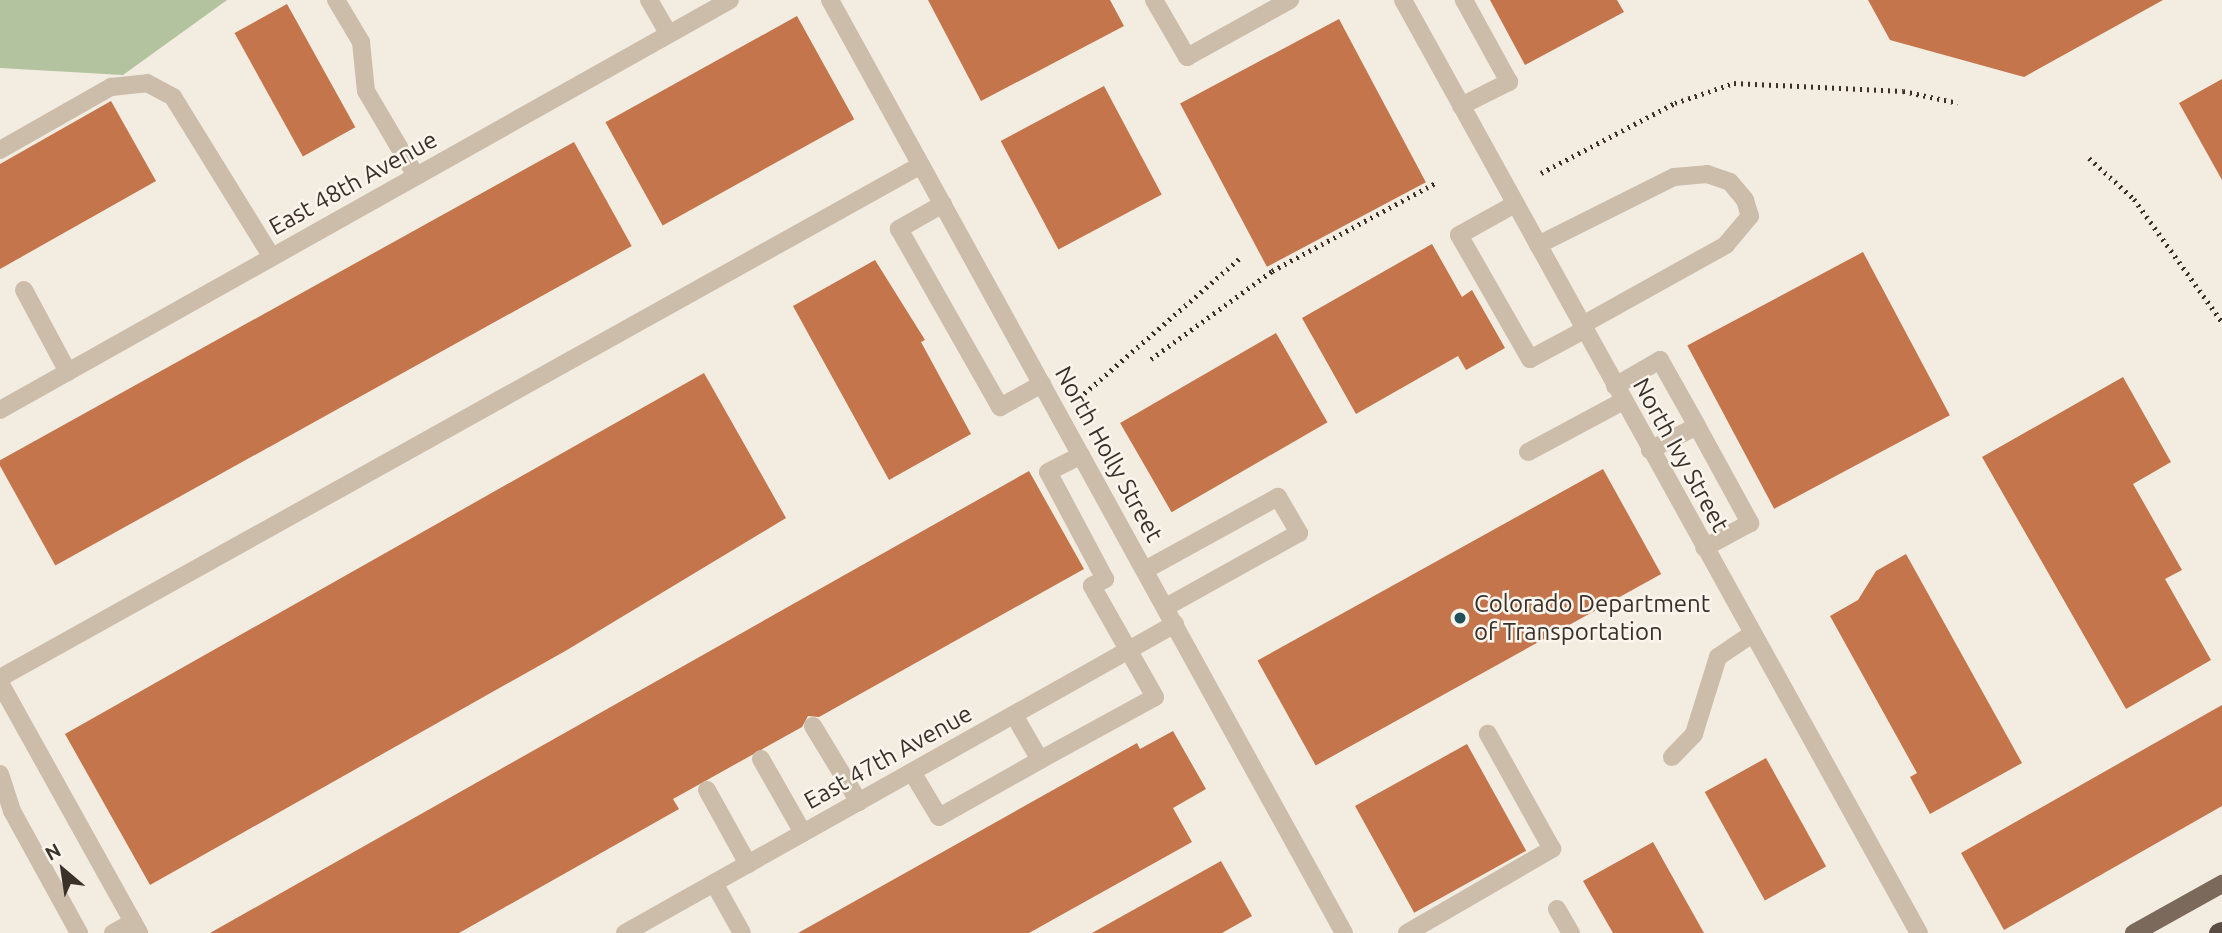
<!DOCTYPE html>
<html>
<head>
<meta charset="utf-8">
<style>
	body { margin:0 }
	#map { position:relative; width:2222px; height:933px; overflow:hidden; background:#f3ece0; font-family:Ubuntu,sans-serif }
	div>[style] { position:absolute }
	.green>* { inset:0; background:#b3c39f }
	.building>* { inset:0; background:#c5754c; transform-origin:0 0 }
	.minor>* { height:18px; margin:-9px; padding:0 9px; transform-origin:9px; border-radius:9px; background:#ccbdab }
	.major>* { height:18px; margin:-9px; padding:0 9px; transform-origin:9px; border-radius:9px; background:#7b695c }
	.highway>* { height:21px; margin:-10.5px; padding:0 10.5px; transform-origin:10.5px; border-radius:10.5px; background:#5a4c42 }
	.rail>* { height:5px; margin-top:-2.5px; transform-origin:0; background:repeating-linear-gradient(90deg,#3a312a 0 2px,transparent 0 7px) }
	.dots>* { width:19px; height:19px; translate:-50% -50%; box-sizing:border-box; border:4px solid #faf5ed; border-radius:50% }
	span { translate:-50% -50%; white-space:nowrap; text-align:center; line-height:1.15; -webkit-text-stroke:5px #faf5ed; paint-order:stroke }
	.street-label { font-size:24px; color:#3a312a }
	.poi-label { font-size:24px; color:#3a312a }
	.left { translate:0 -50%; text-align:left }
	.north { position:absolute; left:28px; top:835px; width:70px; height:70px; -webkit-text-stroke:5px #faf5ed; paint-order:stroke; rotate:331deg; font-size:19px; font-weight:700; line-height:28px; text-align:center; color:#3a312a }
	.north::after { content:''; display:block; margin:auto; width:24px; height:32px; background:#3a312a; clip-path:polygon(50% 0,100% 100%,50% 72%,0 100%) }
</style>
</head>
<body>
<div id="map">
	<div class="green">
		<div style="clip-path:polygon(0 0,227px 0,123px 75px,0 68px)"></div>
	</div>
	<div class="building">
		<div style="clip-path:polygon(928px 0,1110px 0,1124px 26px,981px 101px)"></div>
		<div style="clip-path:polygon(1490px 0,1617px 0,1624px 12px,1525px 65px)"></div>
		<div style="clip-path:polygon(1868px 0,2163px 0,2024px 77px,1890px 40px)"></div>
		<div style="left:287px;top:4px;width:141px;height:60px;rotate:61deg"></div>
		<div style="left:797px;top:16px;width:118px;height:219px;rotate:61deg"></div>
		<div style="left:1339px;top:19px;width:185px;height:180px;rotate:62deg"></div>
		<div style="clip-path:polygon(2222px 79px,2222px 180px,2179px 103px)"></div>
		<div style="left:1104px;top:86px;width:123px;height:117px;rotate:62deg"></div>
		<div style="clip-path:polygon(111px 101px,156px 181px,0 269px,0 164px)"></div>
		<div style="left:574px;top:142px;width:119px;height:659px;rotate:61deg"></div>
		<div style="clip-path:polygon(1432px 244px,1462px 297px,1472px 290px,1505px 348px,1466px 370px,1458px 356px,1356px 414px,1302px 318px)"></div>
		<div style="left:1863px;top:252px;width:185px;height:199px;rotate:62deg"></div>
		<div style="clip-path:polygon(875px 260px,925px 340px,921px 342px,971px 434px,889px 480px,793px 306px)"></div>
		<div style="left:1276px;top:333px;width:103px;height:180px;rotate:60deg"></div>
		<div style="clip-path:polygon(704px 373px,786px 518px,567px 650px,150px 885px,65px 734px)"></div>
		<div style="clip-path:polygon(2123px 377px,2171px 462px,2133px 484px,2182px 570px,2165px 579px,2211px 660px,2126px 709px,1982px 457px)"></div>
		<div style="left:1603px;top:469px;width:120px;height:395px;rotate:61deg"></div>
		<div style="clip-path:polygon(1029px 471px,1084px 569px,819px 717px,808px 716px,802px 727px,673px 799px,679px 809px,459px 933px,210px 933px)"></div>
		<div style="clip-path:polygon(1906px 554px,2022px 763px,1930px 814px,1910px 777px,1917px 773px,1830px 616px,1858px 600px,1876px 571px)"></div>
		<div style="clip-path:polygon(2222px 705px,2222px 806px,2004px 930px,1961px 853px)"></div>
		<div style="clip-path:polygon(1173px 731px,1206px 789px,1173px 808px,1192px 842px,1029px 933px,798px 933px,1137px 743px,1140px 749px)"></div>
		<div style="left:1467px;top:744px;width:122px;height:128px;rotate:61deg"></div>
		<div style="left:1766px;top:758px;width:124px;height:70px;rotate:61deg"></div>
		<div style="clip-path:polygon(1653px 842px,1704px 933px,1613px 933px,1583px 881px)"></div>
		<div style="clip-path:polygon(1221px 861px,1252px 916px,1222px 933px,1092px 933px)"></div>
	</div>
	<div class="minor">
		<div style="left:336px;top:0;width:49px;rotate:59.2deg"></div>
		<div style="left:361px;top:42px;width:49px;rotate:84.2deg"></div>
		<div style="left:366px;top:91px;width:99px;rotate:59.5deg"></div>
		<div style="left:649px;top:0;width:39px;rotate:60deg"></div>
		<div style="left:830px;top:0;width:1065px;rotate:61.15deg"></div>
		<div style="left:1154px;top:0;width:66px;rotate:59.9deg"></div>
		<div style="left:1187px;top:57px;width:118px;rotate:-29deg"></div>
		<div style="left:1403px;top:0;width:1066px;rotate:61.06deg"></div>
		<div style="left:1461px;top:106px;width:54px;rotate:-26.6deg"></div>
		<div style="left:1509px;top:82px;width:94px;rotate:-118.8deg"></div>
		<div style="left:0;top:150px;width:128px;rotate:-29.6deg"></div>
		<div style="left:111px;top:87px;width:36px;rotate:-6deg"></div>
		<div style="left:147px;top:83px;width:30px;rotate:28deg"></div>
		<div style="left:173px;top:97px;width:188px;rotate:58.3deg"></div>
		<div style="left:943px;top:204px;width:51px;rotate:150.4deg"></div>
		<div style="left:899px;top:229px;width:205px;rotate:60.4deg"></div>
		<div style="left:1000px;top:407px;width:48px;rotate:-28.7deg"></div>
		<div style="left:1515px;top:204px;width:64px;rotate:151deg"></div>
		<div style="left:1459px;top:235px;width:143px;rotate:60.2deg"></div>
		<div style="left:1530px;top:359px;width:61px;rotate:-28.2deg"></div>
		<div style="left:1538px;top:245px;width:152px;rotate:-26.6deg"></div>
		<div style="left:1674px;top:177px;width:33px;rotate:-5deg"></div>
		<div style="left:1707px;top:174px;width:24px;rotate:19deg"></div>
		<div style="left:1730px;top:182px;width:23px;rotate:50deg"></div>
		<div style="left:1745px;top:200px;width:17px;rotate:73deg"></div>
		<div style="left:1750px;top:216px;width:38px;rotate:130deg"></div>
		<div style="left:1726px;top:245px;width:165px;rotate:150.9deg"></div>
		<div style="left:24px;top:290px;width:93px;rotate:61.8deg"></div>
		<div style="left:1615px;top:386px;width:52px;rotate:-30deg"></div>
		<div style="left:1660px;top:360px;width:76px;rotate:60.7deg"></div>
		<div style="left:1697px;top:426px;width:53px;rotate:152.9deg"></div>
		<div style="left:0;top:410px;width:837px;rotate:-29.32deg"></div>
		<div style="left:1697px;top:426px;width:111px;rotate:61.3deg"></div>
		<div style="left:1750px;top:523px;width:52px;rotate:151.5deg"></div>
		<div style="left:1528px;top:452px;width:108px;rotate:-28.2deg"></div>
		<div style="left:1145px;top:570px;width:152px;rotate:-28.8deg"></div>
		<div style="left:1278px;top:497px;width:42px;rotate:59.7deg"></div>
		<div style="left:1299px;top:533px;width:152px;rotate:150.9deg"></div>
		<div style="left:0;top:678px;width:1054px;rotate:-29.12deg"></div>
		<div style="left:0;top:683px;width:286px;rotate:60.9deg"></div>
		<div style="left:813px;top:726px;width:89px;rotate:58.8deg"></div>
		<div style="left:1672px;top:757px;width:32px;rotate:-46deg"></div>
		<div style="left:1694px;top:734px;width:81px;rotate:-72.7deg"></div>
		<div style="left:1718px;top:657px;width:41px;rotate:-34.1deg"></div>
		<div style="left:761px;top:759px;width:85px;rotate:60.4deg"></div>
		<div style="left:1040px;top:760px;width:131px;rotate:-28.7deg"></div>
		<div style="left:1155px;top:697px;width:128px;rotate:-119.6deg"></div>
		<div style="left:1092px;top:586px;width:15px;rotate:-28deg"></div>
		<div style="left:1105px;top:579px;width:121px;rotate:-118deg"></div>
		<div style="left:1048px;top:472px;width:37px;rotate:-27deg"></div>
		<div style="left:912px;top:772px;width:52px;rotate:59deg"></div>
		<div style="left:939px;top:817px;width:116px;rotate:-29.4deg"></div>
		<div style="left:1040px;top:760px;width:52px;rotate:-120deg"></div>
		<div style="left:0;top:774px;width:39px;rotate:72deg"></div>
		<div style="left:12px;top:811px;width:139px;rotate:61.2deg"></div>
		<div style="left:707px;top:790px;width:85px;rotate:61deg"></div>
		<div style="left:714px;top:883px;width:57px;rotate:60.8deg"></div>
		<div style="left:1557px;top:909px;width:28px;rotate:60deg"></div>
		<div style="left:113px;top:933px;width:23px;rotate:-29deg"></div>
		<div style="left:625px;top:933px;width:631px;rotate:-29.33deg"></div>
		<div style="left:1407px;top:933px;width:168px;rotate:-30.1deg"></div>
		<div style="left:1552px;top:849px;width:132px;rotate:-119.1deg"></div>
	</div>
	<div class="major">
		<div style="left:2134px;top:933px;width:101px;rotate:-29.1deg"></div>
	</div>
	<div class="highway">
		<div style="left:2219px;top:933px;width:3px;rotate:-18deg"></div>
	</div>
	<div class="rail">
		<div style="left:2089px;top:158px;width:61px;rotate:42.3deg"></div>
		<div style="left:2134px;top:199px;width:151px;rotate:54.4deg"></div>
		<div style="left:1541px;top:173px;width:151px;rotate:-27.6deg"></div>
		<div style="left:1675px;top:103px;width:62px;rotate:-18.7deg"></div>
		<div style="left:1734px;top:83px;width:169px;rotate:2.7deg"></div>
		<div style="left:1903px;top:91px;width:56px;rotate:12.3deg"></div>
		<div style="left:1151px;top:359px;width:150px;rotate:-36deg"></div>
		<div style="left:1272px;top:271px;width:187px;rotate:-28.3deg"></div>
		<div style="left:1079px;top:398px;width:215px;rotate:-41deg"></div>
	</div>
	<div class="dots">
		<div style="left:1460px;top:618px;background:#20515b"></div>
	</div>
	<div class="street-label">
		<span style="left:353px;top:183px;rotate:-29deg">East 48th Avenue</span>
		<span style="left:1109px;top:454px;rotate:61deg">North Holly Street</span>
		<span style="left:1681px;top:455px;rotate:61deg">North Ivy Street</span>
		<span style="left:888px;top:757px;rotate:-29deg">East 47th Avenue</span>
	</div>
	<div class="poi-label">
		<span class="left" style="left:1474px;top:618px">Colorado Department<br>of Transportation</span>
	</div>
	<div class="north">N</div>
</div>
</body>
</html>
